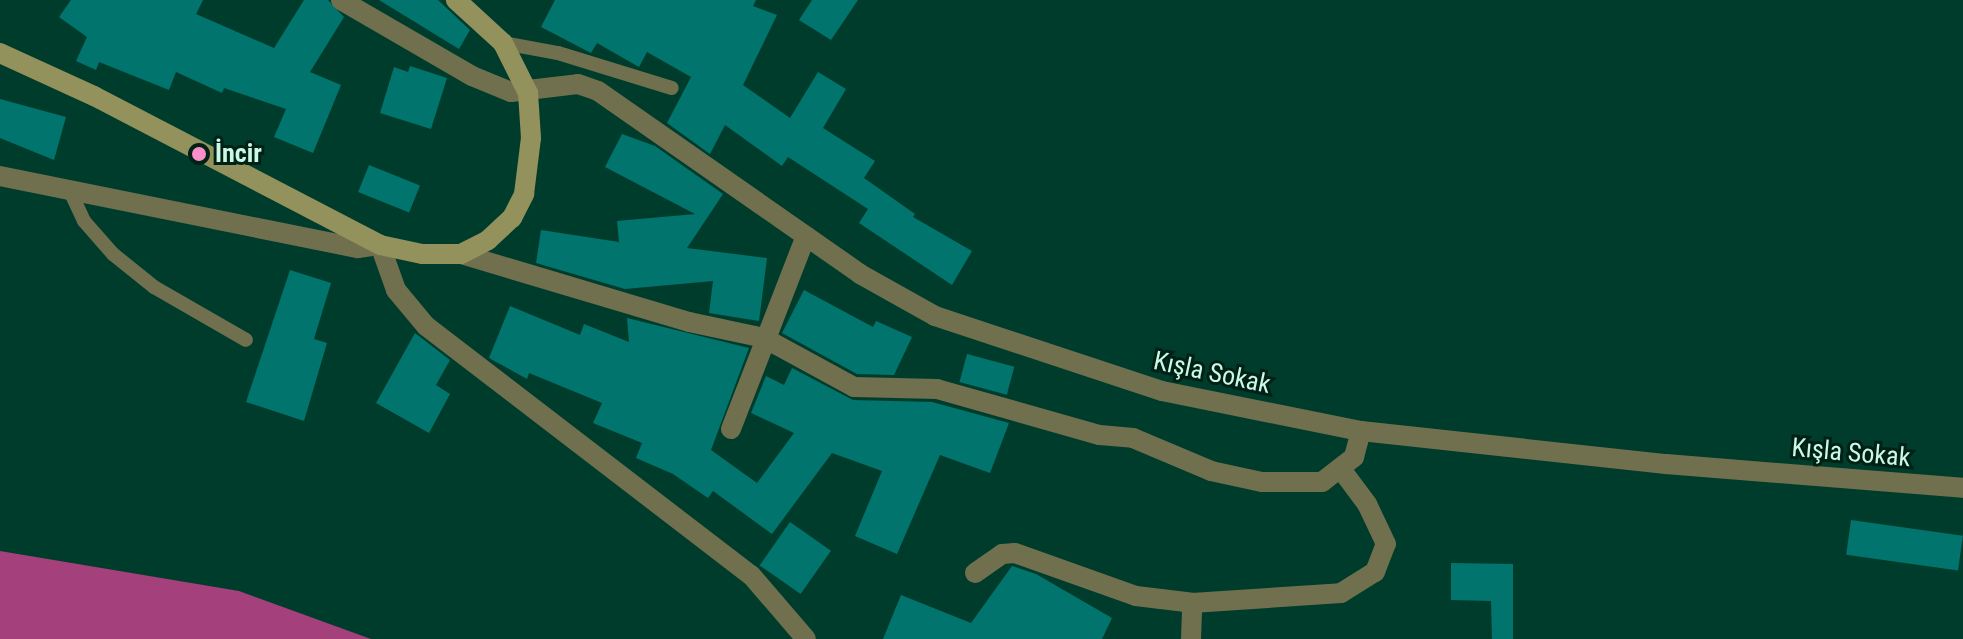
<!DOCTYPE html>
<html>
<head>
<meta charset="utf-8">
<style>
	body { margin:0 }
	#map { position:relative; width:1963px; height:639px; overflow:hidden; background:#003c2b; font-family:"Roboto Condensed",sans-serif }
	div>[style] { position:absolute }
	.forest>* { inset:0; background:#a4407b }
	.building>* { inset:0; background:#00746d; transform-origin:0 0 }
	.lane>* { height:14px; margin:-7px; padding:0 7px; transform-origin:7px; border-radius:7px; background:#70704f }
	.street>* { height:20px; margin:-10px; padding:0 10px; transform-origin:10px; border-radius:10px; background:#70704f }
	.secondary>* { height:20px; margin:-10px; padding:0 10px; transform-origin:10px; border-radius:10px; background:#93925c }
	.dots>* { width:22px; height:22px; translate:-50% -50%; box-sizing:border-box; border:4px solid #012016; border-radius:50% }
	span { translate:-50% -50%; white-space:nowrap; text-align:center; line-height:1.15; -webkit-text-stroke:6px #012016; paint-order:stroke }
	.poi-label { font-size:26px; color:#cbf9e5; font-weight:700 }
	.left { translate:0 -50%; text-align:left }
	.street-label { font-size:26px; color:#cbf9e5 }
</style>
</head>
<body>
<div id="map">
	<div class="forest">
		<div style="clip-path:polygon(0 551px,239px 591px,371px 639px,0 639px)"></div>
	</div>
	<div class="building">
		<div style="clip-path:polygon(71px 0,203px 0,196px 14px,274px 48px,304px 0,328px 0,344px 17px,310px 72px,341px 85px,313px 153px,274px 137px,286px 109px,224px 88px,222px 93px,176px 72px,169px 90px,99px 62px,96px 70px,76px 61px,87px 37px,59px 17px)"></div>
		<div style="clip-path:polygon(379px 0,438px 0,470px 30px,459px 49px)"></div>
		<div style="clip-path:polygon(555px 0,756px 0,753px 6px,777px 15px,743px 85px,790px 118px,818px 72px,846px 89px,823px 128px,875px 161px,864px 178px,915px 214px,913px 217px,972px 251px,952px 285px,859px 223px,868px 209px,788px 157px,782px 166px,725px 125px,710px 154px,667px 123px,691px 77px,647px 52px,639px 67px,597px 43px,591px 53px,541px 27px)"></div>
		<div style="clip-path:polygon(812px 0,858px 0,831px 40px,799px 20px)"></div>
		<div style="clip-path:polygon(410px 66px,447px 78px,431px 129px,380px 113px,394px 67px,408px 72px)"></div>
		<div style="clip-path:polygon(0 99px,66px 117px,54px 160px,0 138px)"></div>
		<div style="clip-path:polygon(622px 134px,655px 146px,723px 194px,687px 248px,767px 258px,759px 321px,709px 313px,713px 281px,625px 289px,536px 263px,541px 230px,619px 242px,617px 221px,695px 214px,605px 167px)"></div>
		<div style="left:369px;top:165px;width:55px;height:29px;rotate:22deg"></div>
		<div style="clip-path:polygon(290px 270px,331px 283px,314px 339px,327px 343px,304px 421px,246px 402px)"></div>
		<div style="clip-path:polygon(804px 290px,873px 327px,876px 321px,912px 337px,894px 375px,857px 374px,782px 333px)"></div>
		<div style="clip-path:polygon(510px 306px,580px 335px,584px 324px,629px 342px,627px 318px,749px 348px,711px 450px,757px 483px,794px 433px,751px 413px,766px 376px,784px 385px,792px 368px,853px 400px,932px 402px,1009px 423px,990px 473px,940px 455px,897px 554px,855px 536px,882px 471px,832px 453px,772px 534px,713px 491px,708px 498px,673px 474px,636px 458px,642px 443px,593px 423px,602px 403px,529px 373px,527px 379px,489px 358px)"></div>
		<div style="clip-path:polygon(415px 333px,450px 360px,436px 385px,450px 394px,429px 433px,376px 403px)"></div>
		<div style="left:967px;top:354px;width:49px;height:29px;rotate:15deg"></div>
		<div style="left:1851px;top:520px;width:113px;height:35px;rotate:8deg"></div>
		<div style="left:790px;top:522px;width:50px;height:53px;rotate:35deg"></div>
		<div style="clip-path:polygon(1451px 563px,1513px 564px,1513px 639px,1492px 639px,1491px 601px,1451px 600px)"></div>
		<div style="clip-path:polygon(1012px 566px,1036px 574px,1112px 618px,1102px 639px,883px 639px,901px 595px,971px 623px)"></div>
	</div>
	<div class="lane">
		<div style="left:503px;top:43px;width:56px;rotate:10.3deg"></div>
		<div style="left:558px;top:53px;width:119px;rotate:17.1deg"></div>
		<div style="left:71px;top:193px;width:31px;rotate:65deg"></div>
		<div style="left:84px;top:221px;width:44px;rotate:48.7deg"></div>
		<div style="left:113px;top:254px;width:53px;rotate:38.8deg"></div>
		<div style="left:154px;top:287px;width:106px;rotate:29.9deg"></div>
	</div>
	<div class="street">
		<div style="left:341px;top:0;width:151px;rotate:30.1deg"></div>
		<div style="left:472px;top:76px;width:42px;rotate:22.3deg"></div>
		<div style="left:511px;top:92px;width:67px;rotate:-6.8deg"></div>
		<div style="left:578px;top:84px;width:21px;rotate:19deg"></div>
		<div style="left:598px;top:91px;width:320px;rotate:34.9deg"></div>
		<div style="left:860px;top:274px;width:86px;rotate:29.2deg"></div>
		<div style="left:935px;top:316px;width:239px;rotate:18.3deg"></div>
		<div style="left:1162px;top:391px;width:203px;rotate:11.4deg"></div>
		<div style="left:1361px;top:431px;width:307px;rotate:6.2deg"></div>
		<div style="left:1666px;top:464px;width:298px;rotate:4.6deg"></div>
		<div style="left:0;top:176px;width:365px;rotate:11.4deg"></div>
		<div style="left:358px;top:248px;width:22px;rotate:-8deg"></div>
		<div style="left:380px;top:245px;width:48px;rotate:70.4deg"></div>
		<div style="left:396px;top:290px;width:47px;rotate:50.2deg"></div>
		<div style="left:426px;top:326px;width:409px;rotate:37.5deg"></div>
		<div style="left:751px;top:575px;width:84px;rotate:49.3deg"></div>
		<div style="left:461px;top:254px;width:238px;rotate:16.6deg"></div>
		<div style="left:689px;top:322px;width:77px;rotate:12deg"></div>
		<div style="left:764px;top:338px;width:102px;rotate:28.6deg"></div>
		<div style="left:854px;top:387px;width:83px;rotate:1.4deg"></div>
		<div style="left:937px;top:389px;width:169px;rotate:15.8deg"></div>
		<div style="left:1100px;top:435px;width:33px;rotate:5deg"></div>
		<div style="left:1133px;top:438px;width:85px;rotate:22.9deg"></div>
		<div style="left:1211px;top:471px;width:52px;rotate:12.2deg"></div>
		<div style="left:1262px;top:482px;width:60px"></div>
		<div style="left:1322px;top:482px;width:41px;rotate:-38deg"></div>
		<div style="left:1354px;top:457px;width:27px;rotate:-75deg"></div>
		<div style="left:731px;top:429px;width:207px;rotate:-68.8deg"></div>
		<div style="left:975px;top:573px;width:33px;rotate:-35deg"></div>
		<div style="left:1002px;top:554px;width:13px;rotate:-4deg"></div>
		<div style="left:1015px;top:553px;width:128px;rotate:19.6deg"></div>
		<div style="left:1136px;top:596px;width:25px;rotate:7deg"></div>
		<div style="left:1161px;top:599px;width:31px;rotate:7deg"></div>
		<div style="left:1192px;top:603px;width:149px;rotate:-3.8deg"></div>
		<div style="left:1341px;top:593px;width:40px;rotate:-32deg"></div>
		<div style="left:1375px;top:572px;width:30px;rotate:-69deg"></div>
		<div style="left:1386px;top:544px;width:44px;rotate:-115.4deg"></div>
		<div style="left:1367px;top:504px;width:44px;rotate:-126.6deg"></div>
		<div style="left:1191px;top:639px;width:36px;rotate:-88deg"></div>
	</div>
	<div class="secondary">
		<div style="left:0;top:53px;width:103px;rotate:24.6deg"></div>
		<div style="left:94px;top:96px;width:322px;rotate:27.5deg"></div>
		<div style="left:380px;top:245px;width:43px;rotate:12.1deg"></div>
		<div style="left:422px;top:254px;width:39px"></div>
		<div style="left:461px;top:254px;width:30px;rotate:-27deg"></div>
		<div style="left:488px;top:240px;width:33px;rotate:-43deg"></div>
		<div style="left:512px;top:218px;width:27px;rotate:-63deg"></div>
		<div style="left:524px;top:194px;width:56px;rotate:-82.9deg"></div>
		<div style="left:531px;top:138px;width:45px;rotate:-93.8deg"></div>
		<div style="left:528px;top:93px;width:56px;rotate:-116.6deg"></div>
		<div style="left:503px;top:43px;width:64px;rotate:-137.5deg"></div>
	</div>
	<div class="dots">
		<div style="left:199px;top:154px;background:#f98fc9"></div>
	</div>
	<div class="poi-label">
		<span class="left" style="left:215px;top:154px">İncir</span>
	</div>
	<div class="street-label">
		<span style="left:1212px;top:373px;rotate:12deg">Kışla Sokak</span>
		<span style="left:1851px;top:453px;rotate:5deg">Kışla Sokak</span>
	</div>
</div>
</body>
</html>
